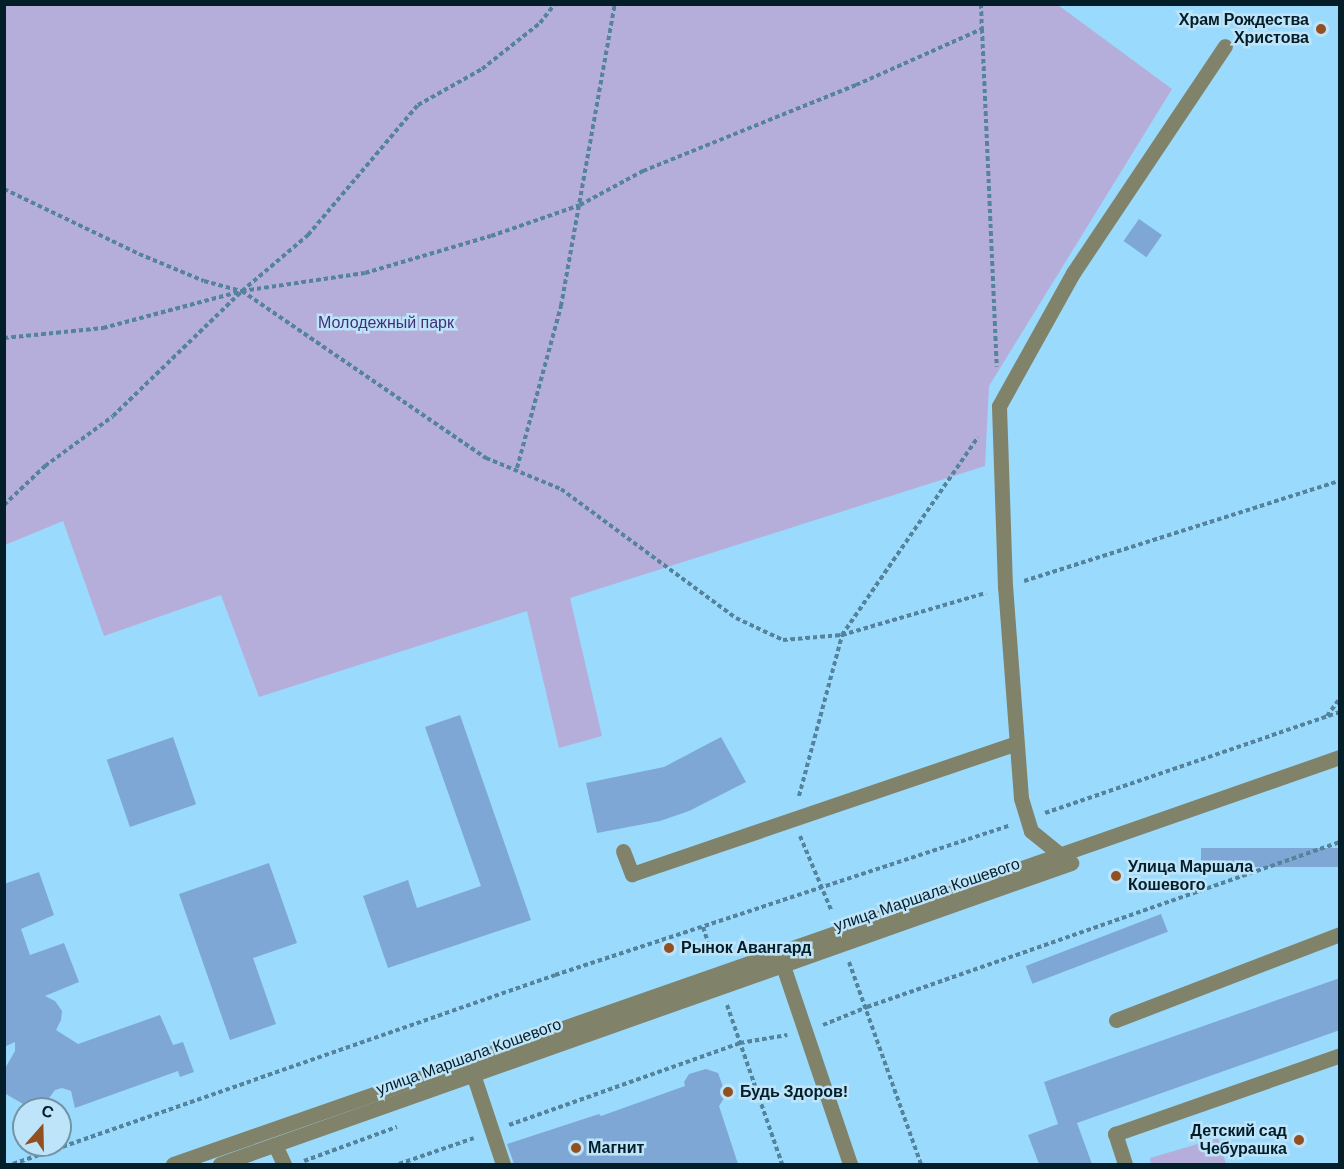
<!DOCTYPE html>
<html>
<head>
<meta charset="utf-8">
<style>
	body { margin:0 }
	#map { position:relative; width:1344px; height:1169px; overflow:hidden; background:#9adafd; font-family:"DM Sans",sans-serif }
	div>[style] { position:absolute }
	.green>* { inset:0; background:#b6aeda }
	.building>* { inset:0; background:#7ea7d5; transform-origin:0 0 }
	.path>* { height:4px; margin-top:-2px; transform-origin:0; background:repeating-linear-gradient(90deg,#54839b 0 4.5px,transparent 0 7.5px) }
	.service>* { height:15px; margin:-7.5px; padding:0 7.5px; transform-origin:7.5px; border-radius:7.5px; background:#808369 }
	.minor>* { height:15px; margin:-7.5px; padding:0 7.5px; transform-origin:7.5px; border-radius:7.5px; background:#808369 }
	.tertiary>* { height:15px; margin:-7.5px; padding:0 7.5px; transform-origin:7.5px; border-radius:7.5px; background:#808369 }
	.dots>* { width:16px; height:16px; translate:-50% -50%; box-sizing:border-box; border:3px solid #bee4f9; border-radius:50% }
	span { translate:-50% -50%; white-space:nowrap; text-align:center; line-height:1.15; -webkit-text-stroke:5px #bee4f9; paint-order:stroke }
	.poi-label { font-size:16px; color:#031d29; font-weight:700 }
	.right { translate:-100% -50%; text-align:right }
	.left { translate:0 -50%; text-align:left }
	.park-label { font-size:16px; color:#432f76 }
	.street-label { font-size:16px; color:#031d29 }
	.frame { position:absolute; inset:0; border:6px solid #031d29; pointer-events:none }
	.north { position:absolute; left:12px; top:1097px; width:60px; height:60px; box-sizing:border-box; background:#bee4f9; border:2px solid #7394a6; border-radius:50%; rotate:20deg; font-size:16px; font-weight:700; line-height:24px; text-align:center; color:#031d29 }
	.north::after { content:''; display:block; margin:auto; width:21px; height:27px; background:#924f1f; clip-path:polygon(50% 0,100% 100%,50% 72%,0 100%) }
</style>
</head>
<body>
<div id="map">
	<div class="green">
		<div style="clip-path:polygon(5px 4px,1058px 5px,1172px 89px,989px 386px,985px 466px,570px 598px,602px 736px,559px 748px,527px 611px,259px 697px,221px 595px,104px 636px,63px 521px,5px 545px)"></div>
		<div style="clip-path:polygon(1218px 1138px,1226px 1164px,1151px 1164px,1150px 1158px)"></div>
	</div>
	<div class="building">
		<div style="left:1139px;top:219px;width:28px;height:27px;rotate:35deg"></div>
		<div style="clip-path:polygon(460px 715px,531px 920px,388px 968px,363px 896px,408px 880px,417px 908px,481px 886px,425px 727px)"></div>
		<div style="left:173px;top:737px;width:71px;height:70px;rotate:71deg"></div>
		<div style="clip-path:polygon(721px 737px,746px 782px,689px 811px,660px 821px,597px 833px,586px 783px,664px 767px)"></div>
		<div style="left:1340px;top:848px;width:19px;height:139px;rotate:90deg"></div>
		<div style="clip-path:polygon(269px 863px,297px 943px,253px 958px,276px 1024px,230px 1040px,179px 894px)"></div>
		<div style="clip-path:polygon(39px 872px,54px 915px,21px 929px,30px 955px,64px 943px,79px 982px,45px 996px,55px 1001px,62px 1011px,61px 1020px,56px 1030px,78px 1044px,160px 1015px,173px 1045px,183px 1042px,194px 1072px,180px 1077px,178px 1071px,75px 1108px,71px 1091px,62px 1088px,55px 1090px,41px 1109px,32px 1109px,4px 1093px,4px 1070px,15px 1051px,15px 1042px,4px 1047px,4px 884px)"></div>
		<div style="left:1161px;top:914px;width:19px;height:145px;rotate:69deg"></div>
		<div style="clip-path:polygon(1340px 978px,1340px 1030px,1077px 1123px,1092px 1164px,1039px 1164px,1028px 1135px,1058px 1124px,1044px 1082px)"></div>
		<div style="clip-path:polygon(706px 1069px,718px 1073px,726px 1095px,719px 1106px,738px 1164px,514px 1164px,507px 1144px,599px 1114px,601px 1116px,685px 1086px,684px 1082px,689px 1074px)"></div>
	</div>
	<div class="path">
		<div style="left:981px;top:4px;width:25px;rotate:88deg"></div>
		<div style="left:4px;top:189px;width:150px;rotate:25.7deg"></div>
		<div style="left:139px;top:254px;width:70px;rotate:22.6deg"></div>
		<div style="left:204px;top:281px;width:39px;rotate:15deg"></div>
		<div style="left:242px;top:291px;width:296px;rotate:34.4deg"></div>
		<div style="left:486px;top:458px;width:81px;rotate:22.5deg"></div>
		<div style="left:561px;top:489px;width:217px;rotate:36.4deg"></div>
		<div style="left:736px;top:618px;width:52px;rotate:25.1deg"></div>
		<div style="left:783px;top:640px;width:59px;rotate:-4.8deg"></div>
		<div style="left:842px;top:635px;width:240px;rotate:-55.5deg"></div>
		<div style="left:4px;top:338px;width:100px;rotate:-5.8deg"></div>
		<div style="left:103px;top:328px;width:144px;rotate:-14.9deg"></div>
		<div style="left:242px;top:291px;width:124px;rotate:-8.3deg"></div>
		<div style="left:365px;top:273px;width:131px;rotate:-16.4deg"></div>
		<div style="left:491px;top:236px;width:94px;rotate:-19.2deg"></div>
		<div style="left:580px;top:205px;width:72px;rotate:-28.4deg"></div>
		<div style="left:643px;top:171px;width:230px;rotate:-22deg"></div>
		<div style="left:856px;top:85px;width:138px;rotate:-24deg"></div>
		<div style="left:982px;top:29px;width:338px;rotate:87.5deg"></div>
		<div style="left:517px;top:468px;width:168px;rotate:-74.8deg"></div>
		<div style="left:561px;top:306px;width:307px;rotate:-79.9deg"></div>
		<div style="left:4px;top:505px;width:57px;rotate:-43.6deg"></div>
		<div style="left:45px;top:466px;width:84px;rotate:-36.3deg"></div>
		<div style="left:113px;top:416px;width:180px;rotate:-44.1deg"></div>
		<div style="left:242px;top:291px;width:87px;rotate:-40.3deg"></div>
		<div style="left:308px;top:235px;width:170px;rotate:-49.8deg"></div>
		<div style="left:418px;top:105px;width:73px;rotate:-29.4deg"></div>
		<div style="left:482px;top:69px;width:74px;rotate:-38.4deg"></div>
		<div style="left:540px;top:23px;width:24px;rotate:-52deg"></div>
		<div style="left:1024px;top:581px;width:331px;rotate:-17.6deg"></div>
		<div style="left:1327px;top:716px;width:22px;rotate:-54deg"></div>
		<div style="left:799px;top:796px;width:167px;rotate:-75deg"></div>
		<div style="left:842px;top:635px;width:150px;rotate:-16.3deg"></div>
		<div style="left:1045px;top:813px;width:312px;rotate:-18.9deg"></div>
		<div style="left:800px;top:836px;width:82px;rotate:67.2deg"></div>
		<div style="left:703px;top:927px;width:29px;rotate:72deg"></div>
		<div style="left:849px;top:962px;width:214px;rotate:70.4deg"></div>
		<div style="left:727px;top:1005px;width:168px;rotate:70.9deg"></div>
		<div style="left:823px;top:1025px;width:48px;rotate:-22.2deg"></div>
		<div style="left:867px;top:1007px;width:501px;rotate:-19.23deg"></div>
		<div style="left:509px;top:1125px;width:245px;rotate:-19.5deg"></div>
		<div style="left:740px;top:1043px;width:48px;rotate:-9.7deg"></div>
		<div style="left:304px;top:1161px;width:99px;rotate:-20.1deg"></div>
		<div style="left:13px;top:1164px;width:574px;rotate:-19.22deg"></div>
		<div style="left:555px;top:975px;width:479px;rotate:-18.2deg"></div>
		<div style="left:399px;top:1164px;width:79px;rotate:-19.1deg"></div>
	</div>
	<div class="service">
		<div style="left:623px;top:851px;width:25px;rotate:69deg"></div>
		<div style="left:632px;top:874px;width:406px;rotate:-18.8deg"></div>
		<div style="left:1062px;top:856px;width:40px;rotate:-141deg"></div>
		<div style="left:1031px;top:831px;width:34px;rotate:-107deg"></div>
		<div style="left:1021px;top:798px;width:212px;rotate:-94.3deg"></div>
		<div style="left:1005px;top:587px;width:181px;rotate:-91.9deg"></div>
		<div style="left:999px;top:406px;width:152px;rotate:-60.9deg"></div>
		<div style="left:1073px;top:273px;width:273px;rotate:-56.2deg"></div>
		<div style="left:1116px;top:1020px;width:240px;rotate:-21deg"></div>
		<div style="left:473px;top:1074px;width:95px;rotate:71.6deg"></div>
		<div style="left:275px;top:1145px;width:21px;rotate:65deg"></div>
		<div style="left:1125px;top:1164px;width:32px;rotate:-108deg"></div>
		<div style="left:1115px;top:1134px;width:238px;rotate:-19.3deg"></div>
	</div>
	<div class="minor">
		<div style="left:779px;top:954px;width:222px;rotate:71.3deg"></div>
	</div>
	<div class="tertiary">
		<div style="left:173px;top:1164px;width:1236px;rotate:-19.23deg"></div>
		<div style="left:220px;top:1164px;width:903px;rotate:-19.48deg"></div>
	</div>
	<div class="dots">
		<div style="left:1321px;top:29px;background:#924f1f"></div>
		<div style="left:1116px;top:876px;background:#924f1f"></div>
		<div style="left:669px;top:948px;background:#924f1f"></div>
		<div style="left:728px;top:1092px;background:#924f1f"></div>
		<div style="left:1299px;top:1140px;background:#924f1f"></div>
		<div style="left:576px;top:1148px;background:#924f1f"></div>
	</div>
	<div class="poi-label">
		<span class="right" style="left:1309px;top:29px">Храм Рождества<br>Христова</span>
		<span class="left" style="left:1128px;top:876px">Улица Маршала<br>Кошевого</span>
		<span class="left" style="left:681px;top:948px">Рынок Авангард</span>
		<span class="left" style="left:740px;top:1092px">Будь Здоров!</span>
		<span class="right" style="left:1287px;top:1140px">Детский сад<br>Чебурашка</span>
		<span class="left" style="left:588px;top:1148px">Магнит</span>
	</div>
	<div class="park-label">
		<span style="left:386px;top:323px">Молодежный парк</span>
	</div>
	<div class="street-label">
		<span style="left:927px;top:895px;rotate:-19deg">улица Маршала Кошевого</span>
		<span style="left:469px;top:1057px;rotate:-20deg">улица Маршала Кошевого</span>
	</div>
	<div class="frame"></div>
	<div class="north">С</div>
</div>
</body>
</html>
